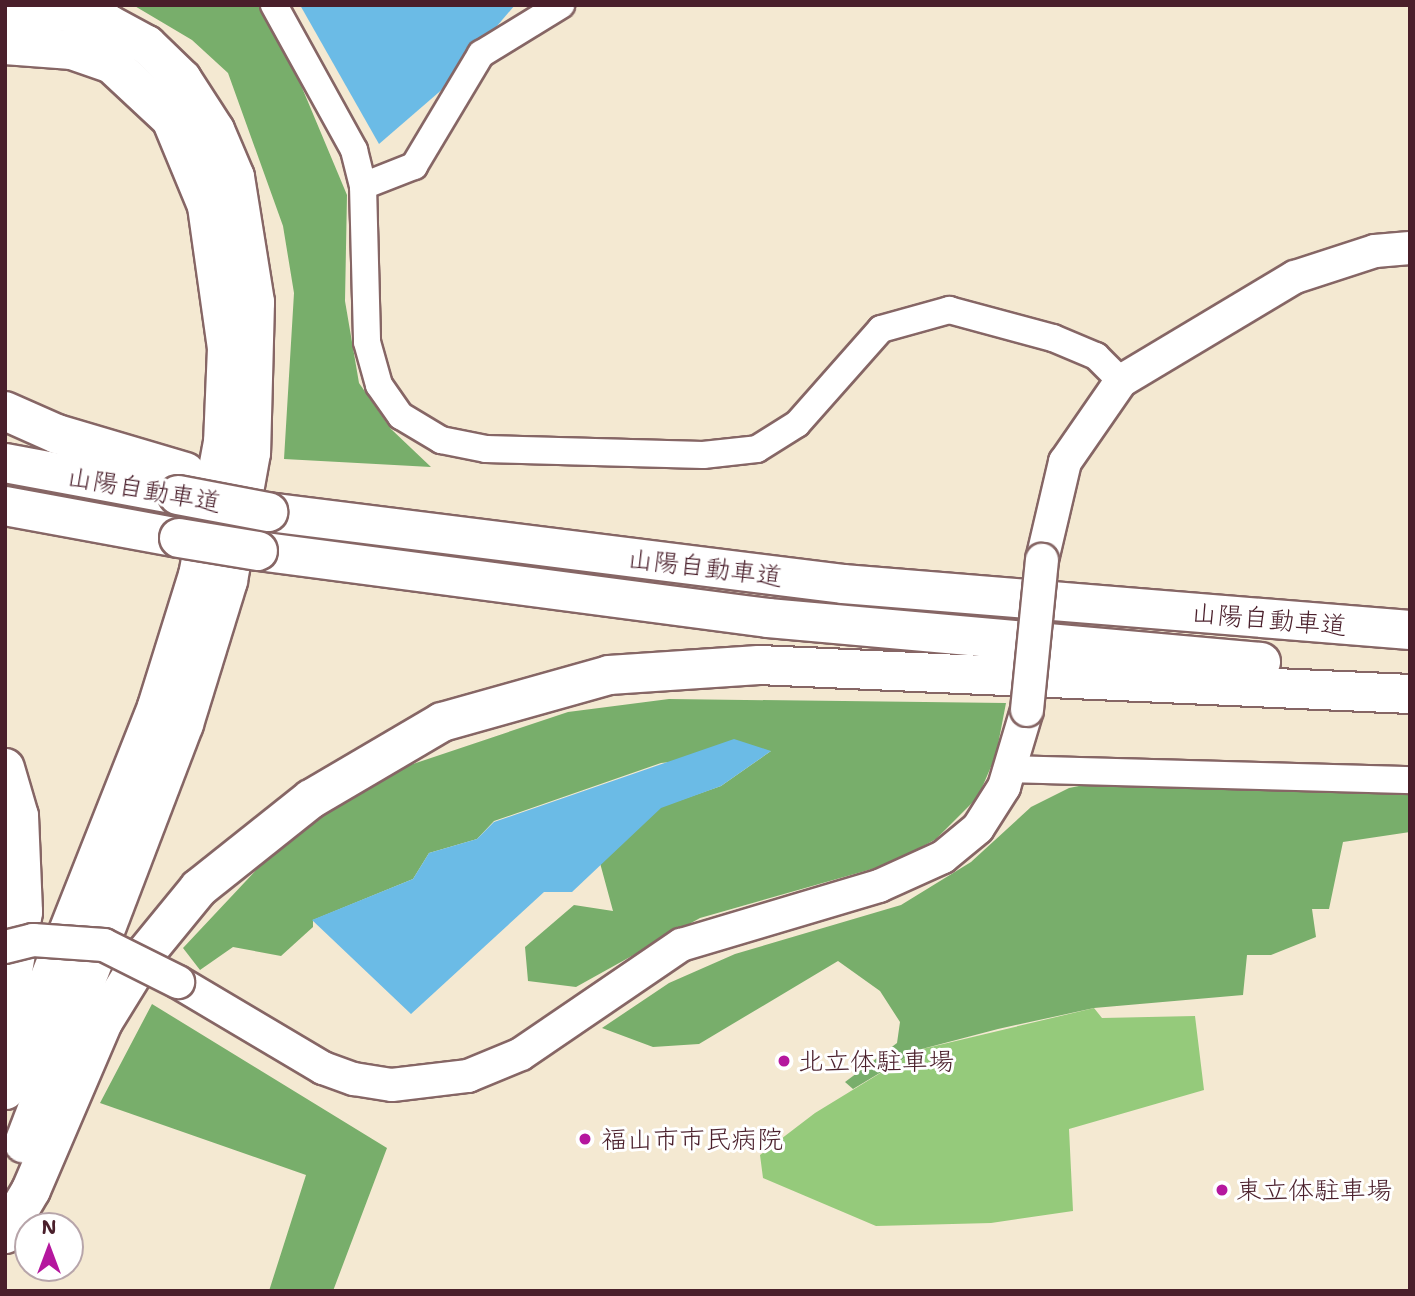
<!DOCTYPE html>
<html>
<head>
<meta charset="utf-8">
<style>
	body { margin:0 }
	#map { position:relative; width:1415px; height:1296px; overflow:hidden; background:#f4e9d2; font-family:"Shantell Sans","Klee One",sans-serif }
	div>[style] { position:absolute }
	.green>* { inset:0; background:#95ca7b }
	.forest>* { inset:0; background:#78ae6b }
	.water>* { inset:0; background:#6bbbe6 }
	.roads { filter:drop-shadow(2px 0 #866665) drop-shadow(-2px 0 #866665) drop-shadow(0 2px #866665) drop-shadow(0 -2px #866665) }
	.minor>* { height:26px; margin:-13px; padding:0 13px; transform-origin:13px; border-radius:13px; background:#fff }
	.tertiary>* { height:32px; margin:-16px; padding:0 16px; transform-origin:16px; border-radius:16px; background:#fff }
	.motorway>* { height:38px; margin:-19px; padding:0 19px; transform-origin:19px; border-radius:19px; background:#fff }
	.bridges { filter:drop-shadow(2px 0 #866665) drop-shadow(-2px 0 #866665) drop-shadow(0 2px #866665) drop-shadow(0 -2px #866665) }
	.tertiary-bridge>* { height:32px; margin:-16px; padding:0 16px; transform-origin:16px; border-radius:16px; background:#fff }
	.motorway-bridge>* { height:38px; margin:-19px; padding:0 19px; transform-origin:19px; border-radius:19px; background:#fff }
	.dots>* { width:19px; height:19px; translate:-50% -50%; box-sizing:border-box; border:4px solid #fff; border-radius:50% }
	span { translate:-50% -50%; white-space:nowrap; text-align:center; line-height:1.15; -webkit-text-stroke:6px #fff; paint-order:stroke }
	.street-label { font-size:26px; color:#4a1f2b }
	.poi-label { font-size:26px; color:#4a1f2b }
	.left { translate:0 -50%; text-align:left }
	.frame { position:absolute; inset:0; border:7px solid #4a1f2b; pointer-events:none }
	.north { position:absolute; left:14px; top:1212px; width:70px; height:70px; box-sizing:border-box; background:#fff; border:2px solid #b7a5aa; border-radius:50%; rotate:0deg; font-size:19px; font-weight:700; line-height:28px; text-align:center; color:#4a1f2b }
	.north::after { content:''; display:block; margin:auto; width:24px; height:32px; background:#b5179e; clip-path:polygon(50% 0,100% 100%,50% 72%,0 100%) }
</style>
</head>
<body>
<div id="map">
	<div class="green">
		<div style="clip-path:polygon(1094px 1008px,1102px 1018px,1195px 1016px,1204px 1090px,1069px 1129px,1073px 1211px,991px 1223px,876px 1226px,763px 1178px,760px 1155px,815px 1113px,918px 1050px)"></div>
	</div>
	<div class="forest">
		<div style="clip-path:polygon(133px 5px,258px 5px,277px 28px,347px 195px,345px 301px,359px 383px,391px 429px,431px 467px,284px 459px,294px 293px,283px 226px,228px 73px,192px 40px)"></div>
		<div style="clip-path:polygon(669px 699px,1006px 703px,996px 755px,978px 797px,936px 839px,893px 863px,700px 918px,576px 987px,528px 981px,525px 947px,574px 905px,613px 911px,600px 863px,661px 807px,721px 786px,771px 751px,661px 763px,494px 821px,477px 839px,429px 853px,413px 879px,313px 920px,313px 927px,281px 956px,233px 947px,200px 970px,183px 948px,259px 867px,332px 808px,404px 767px,568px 712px)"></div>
		<div style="clip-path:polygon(1104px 781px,1410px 787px,1410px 832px,1343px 842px,1329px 909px,1312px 909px,1316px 937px,1271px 955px,1247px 955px,1243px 995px,1094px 1008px,998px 1029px,918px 1050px,853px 1089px,845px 1082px,897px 1043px,900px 1022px,880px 991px,838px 961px,699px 1044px,653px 1047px,602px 1028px,669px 983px,735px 954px,901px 905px,971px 862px,1031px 807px,1069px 788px)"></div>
		<div style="clip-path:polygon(152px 1004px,387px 1148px,333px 1291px,269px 1291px,306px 1175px,100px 1103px)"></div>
	</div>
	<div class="water">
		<div style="clip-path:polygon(300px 5px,515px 5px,445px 87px,379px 144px)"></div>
		<div style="clip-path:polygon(734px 739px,771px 751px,721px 786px,661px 808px,572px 892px,544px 892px,411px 1014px,312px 920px,413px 879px,429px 853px,477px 839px,494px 822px)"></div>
	</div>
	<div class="roads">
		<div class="minor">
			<div style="left:274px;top:5px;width:166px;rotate:61.1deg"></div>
			<div style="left:354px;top:150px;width:37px;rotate:76deg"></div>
			<div style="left:363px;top:186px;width:156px;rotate:88.5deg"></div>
			<div style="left:367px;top:342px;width:45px;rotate:74.4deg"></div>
			<div style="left:379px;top:385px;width:38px;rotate:55deg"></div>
			<div style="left:401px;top:416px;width:47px;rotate:31deg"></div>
			<div style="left:441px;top:440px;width:46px;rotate:11.3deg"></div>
			<div style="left:486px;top:449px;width:217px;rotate:1.6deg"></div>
			<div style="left:703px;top:455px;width:54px;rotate:-6.3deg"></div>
			<div style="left:757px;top:449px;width:47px;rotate:-32deg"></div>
			<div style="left:797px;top:424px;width:127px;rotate:-48.5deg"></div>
			<div style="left:881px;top:329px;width:71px;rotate:-15.6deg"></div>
			<div style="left:949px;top:310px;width:108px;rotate:15.1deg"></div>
			<div style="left:1053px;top:338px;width:47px;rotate:22.7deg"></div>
			<div style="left:1096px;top:356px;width:35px;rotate:45deg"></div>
			<div style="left:363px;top:186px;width:55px;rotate:-21.4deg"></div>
			<div style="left:414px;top:166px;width:131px;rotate:-59.1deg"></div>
			<div style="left:481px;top:54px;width:94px;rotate:-31.5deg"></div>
			<div style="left:1011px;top:769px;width:399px;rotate:1.6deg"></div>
		</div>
		<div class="tertiary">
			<div style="left:1042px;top:560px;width:101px;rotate:-76.8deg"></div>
			<div style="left:1065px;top:462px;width:98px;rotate:-55.3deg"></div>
			<div style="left:1121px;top:381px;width:203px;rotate:-30.9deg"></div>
			<div style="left:1295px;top:277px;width:84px;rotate:-18deg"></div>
			<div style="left:1375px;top:251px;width:35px;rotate:-5deg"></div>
			<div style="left:178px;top:982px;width:169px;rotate:30.7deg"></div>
			<div style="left:323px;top:1068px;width:33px;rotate:20deg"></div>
			<div style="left:354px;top:1079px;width:38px;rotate:9deg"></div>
			<div style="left:392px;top:1085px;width:77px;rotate:-6.8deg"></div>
			<div style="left:468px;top:1076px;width:57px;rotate:-22.5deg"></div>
			<div style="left:521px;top:1054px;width:194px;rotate:-34.3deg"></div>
			<div style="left:681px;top:945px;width:207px;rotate:-16.6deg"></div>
			<div style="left:879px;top:886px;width:70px;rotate:-24.4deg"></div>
			<div style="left:943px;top:857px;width:45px;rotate:-39.6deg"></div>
			<div style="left:978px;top:828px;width:49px;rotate:-57.6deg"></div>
			<div style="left:1004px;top:787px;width:80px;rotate:-73.4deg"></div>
		</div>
		<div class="motorway">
			<div style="left:5px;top:11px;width:63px;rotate:0.9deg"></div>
			<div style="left:68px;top:12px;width:42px;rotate:16.7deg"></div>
			<div style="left:108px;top:24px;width:44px;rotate:28.3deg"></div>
			<div style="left:147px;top:45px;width:49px;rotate:44.2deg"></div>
			<div style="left:182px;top:79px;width:61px;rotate:57.1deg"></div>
			<div style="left:215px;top:130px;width:51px;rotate:66.9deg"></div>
			<div style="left:235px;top:177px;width:127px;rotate:80.9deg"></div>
			<div style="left:255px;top:302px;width:151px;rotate:91.5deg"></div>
			<div style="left:251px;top:453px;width:130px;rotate:100.2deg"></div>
			<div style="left:228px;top:581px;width:150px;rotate:107.1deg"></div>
			<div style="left:184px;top:724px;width:449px;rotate:110.9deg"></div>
			<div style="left:5px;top:45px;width:67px;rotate:4.3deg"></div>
			<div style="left:72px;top:50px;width:42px;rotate:19.3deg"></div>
			<div style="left:112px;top:64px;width:81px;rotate:43deg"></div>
			<div style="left:171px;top:119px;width:94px;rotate:67.5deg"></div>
			<div style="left:207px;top:206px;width:143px;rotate:82deg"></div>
			<div style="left:227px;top:348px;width:94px;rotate:92.4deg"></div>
			<div style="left:223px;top:442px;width:135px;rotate:100.6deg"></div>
			<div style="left:198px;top:575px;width:138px;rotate:107.3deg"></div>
			<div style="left:157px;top:707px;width:412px;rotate:111.6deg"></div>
			<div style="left:5px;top:411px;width:57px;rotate:23.9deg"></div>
			<div style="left:57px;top:434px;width:134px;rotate:16.5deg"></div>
			<div style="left:5px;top:463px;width:176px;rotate:10.5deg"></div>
			<div style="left:5px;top:506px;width:177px;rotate:10.4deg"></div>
			<div style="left:268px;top:512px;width:579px;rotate:7.14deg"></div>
			<div style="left:843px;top:584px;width:569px;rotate:4.64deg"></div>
			<div style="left:258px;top:551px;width:514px;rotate:7.48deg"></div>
			<div style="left:768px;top:618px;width:495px;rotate:5.1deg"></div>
			<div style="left:5px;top:768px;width:50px;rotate:73.7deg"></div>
			<div style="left:19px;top:816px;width:96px;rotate:87.6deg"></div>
			<div style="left:23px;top:912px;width:108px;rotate:99.6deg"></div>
			<div style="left:5px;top:1234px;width:51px;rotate:-59.4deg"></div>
			<div style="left:31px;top:1190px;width:183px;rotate:-66.8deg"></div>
			<div style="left:103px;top:1022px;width:80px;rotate:-58.3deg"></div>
			<div style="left:145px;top:954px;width:85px;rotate:-50.7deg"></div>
			<div style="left:199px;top:888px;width:143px;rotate:-38.5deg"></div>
			<div style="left:311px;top:799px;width:152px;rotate:-30.4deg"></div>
			<div style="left:442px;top:722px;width:173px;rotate:-15.7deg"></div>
			<div style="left:609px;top:675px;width:150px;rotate:-3.8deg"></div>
			<div style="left:759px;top:665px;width:652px;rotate:2.55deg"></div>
		</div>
	</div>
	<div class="bridges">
		<div class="tertiary-bridge">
			<div style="left:1027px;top:710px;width:151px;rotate:-84.3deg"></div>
			<div style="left:5px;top:947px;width:29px;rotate:-14deg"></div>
			<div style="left:33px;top:940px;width:71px;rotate:4deg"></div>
			<div style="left:104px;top:945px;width:83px;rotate:26.6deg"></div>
		</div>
		<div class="motorway-bridge">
			<div style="left:178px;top:495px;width:92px;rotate:10.7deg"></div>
			<div style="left:179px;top:538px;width:80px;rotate:9.3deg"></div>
		</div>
	</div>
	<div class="dots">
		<div style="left:784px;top:1061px;background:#b5179e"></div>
		<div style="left:585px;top:1139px;background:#b5179e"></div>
		<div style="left:1222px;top:1190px;background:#b5179e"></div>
	</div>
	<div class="street-label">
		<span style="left:144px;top:489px;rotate:10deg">山陽自動車道</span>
		<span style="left:705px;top:567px;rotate:7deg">山陽自動車道</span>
		<span style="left:1269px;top:619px;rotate:5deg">山陽自動車道</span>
	</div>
	<div class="poi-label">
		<span class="left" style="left:798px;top:1061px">北立体駐車場</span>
		<span class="left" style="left:601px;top:1139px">福山市市民病院</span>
		<span class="left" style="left:1236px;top:1190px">東立体駐車場</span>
	</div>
	<div class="frame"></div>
	<div class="north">N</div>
</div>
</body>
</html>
